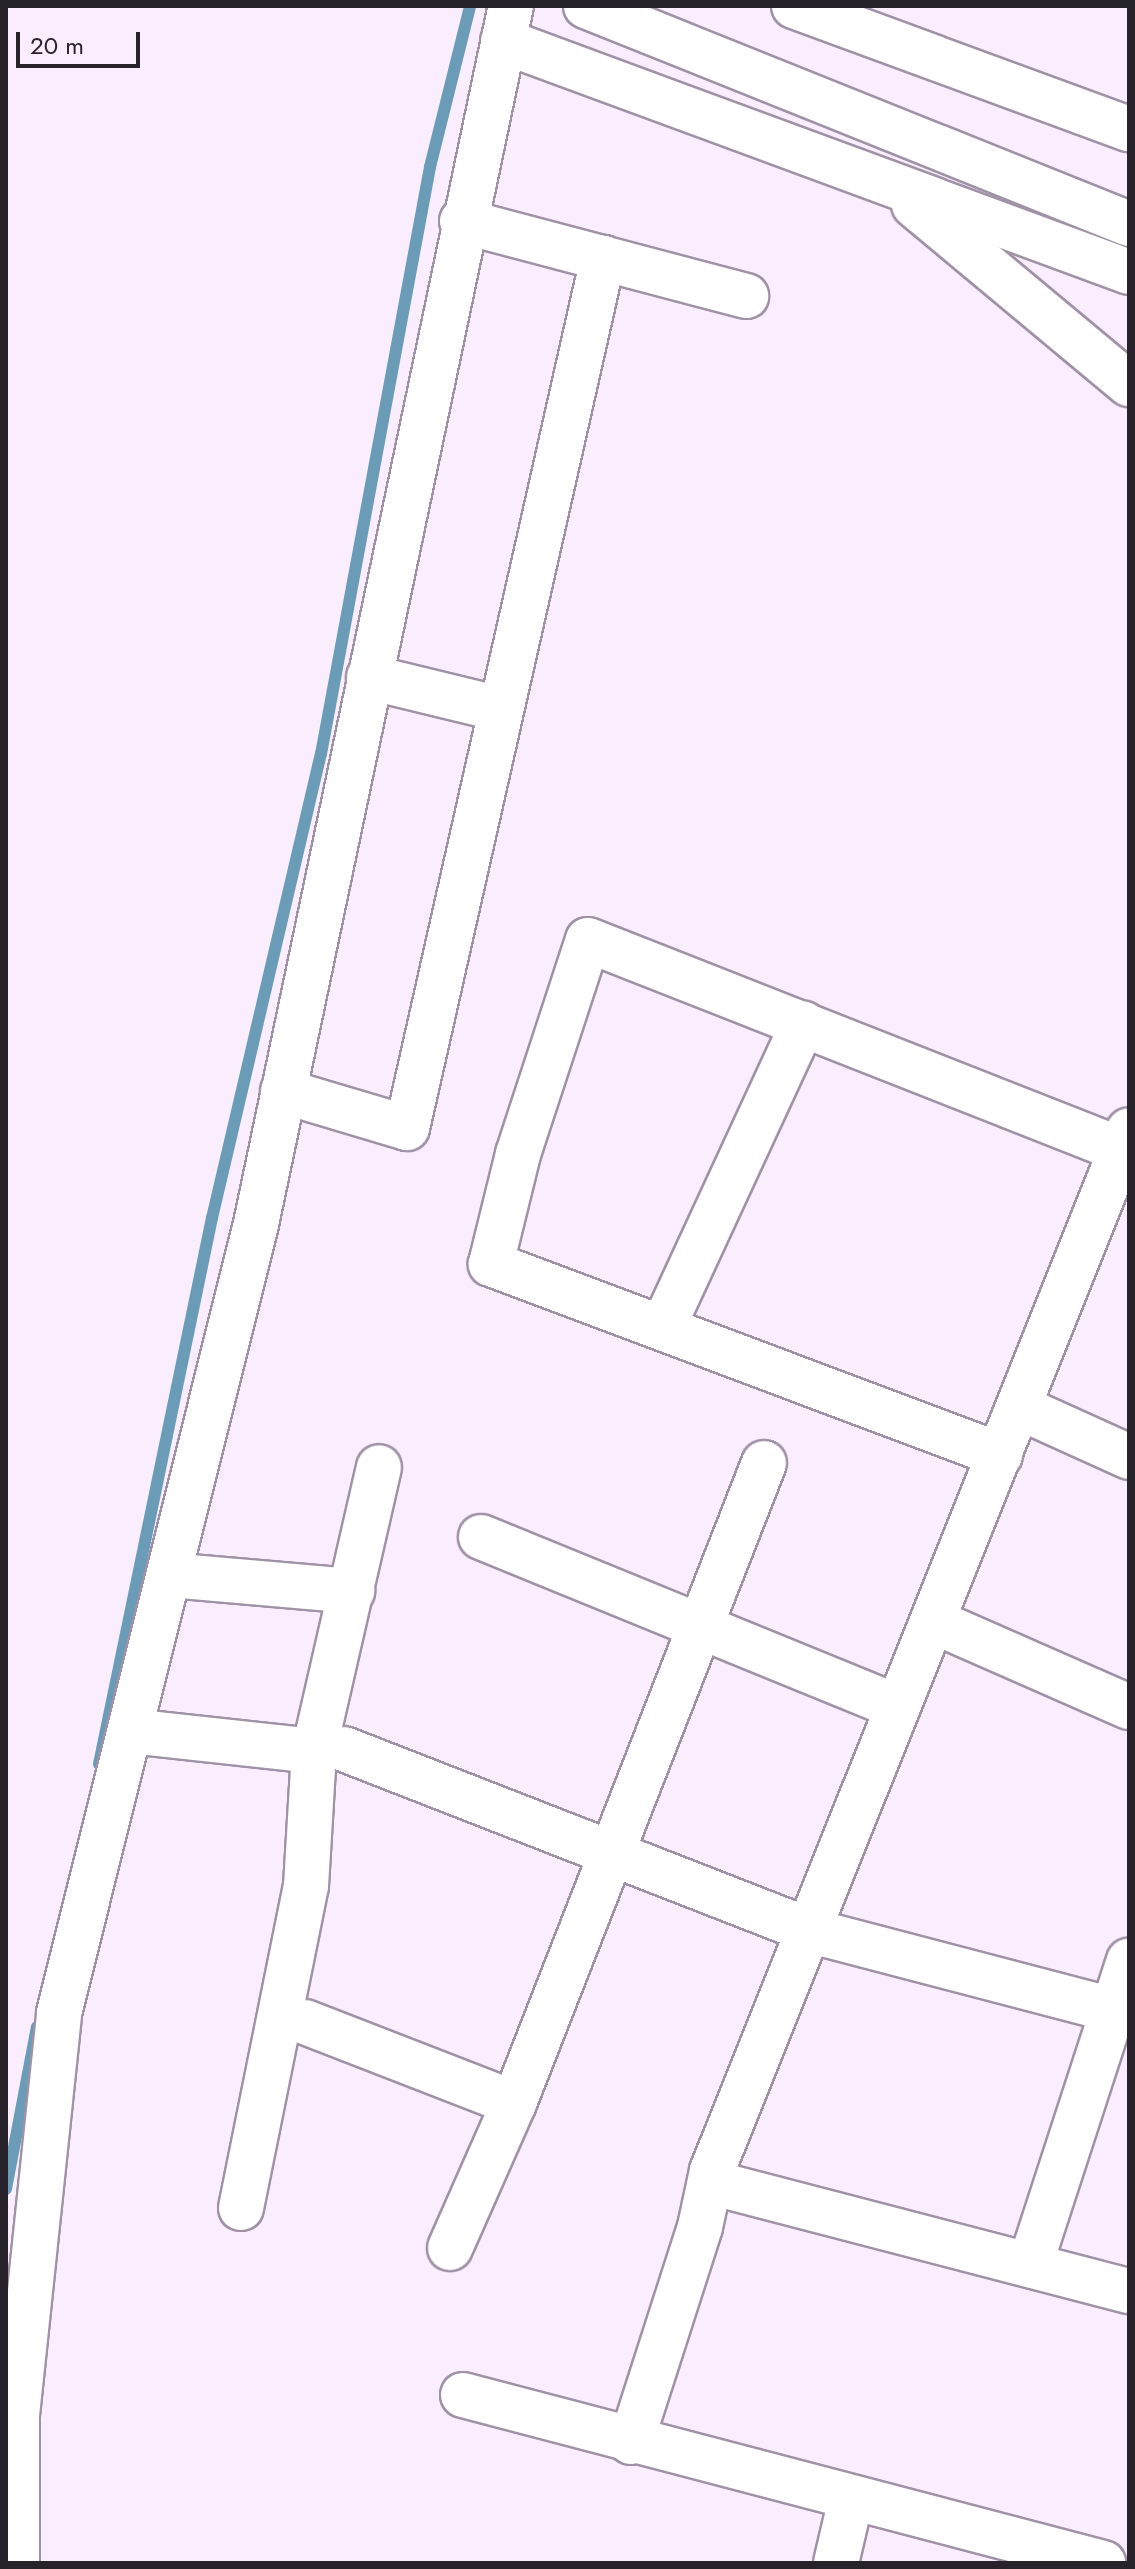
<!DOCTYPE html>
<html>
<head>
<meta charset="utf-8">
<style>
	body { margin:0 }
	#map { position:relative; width:1135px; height:2569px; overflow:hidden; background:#f9edfe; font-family:Jost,sans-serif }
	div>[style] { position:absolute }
	.stream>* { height:12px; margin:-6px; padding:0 6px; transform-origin:6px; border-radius:6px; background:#6b9cb7 }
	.roads { filter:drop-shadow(2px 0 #a092a6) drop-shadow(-2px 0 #a092a6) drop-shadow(0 2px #a092a6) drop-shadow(0 -2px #a092a6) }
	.street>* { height:44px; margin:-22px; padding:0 22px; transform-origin:22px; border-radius:22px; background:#fff }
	span { translate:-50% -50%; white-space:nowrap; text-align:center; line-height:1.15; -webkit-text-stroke:6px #f9edfe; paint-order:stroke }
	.frame { position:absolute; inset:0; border:8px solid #28222a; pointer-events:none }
	.scale { position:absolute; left:16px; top:32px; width:124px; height:36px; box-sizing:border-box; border:4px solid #28222a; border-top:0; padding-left:10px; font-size:24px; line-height:28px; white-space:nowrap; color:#28222a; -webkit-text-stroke:6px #f9edfe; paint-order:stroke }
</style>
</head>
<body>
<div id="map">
	<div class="stream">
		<div style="left:99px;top:1764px;width:558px;rotate:-78.31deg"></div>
		<div style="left:212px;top:1218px;width:477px;rotate:-76.8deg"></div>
		<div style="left:321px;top:754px;width:597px;rotate:-79.48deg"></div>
		<div style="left:430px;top:167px;width:166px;rotate:-76deg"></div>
		<div style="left:6px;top:2189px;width:165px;rotate:-79.2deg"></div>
	</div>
	<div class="roads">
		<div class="street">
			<div style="left:586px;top:6px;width:585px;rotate:21.87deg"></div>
			<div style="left:794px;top:6px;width:357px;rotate:20.2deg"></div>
			<div style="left:503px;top:41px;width:667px;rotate:20.25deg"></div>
			<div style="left:914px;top:205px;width:280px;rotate:39.8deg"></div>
			<div style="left:462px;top:221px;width:294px;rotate:14.8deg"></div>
			<div style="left:369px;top:677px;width:135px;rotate:13.7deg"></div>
			<div style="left:283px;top:1091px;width:129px;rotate:16.6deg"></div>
			<div style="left:407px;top:1128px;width:892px;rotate:-77.3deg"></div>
			<div style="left:664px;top:1325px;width:332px;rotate:-65.2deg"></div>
			<div style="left:1019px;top:1407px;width:121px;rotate:24.4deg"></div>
			<div style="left:1000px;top:1455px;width:544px;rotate:-159.43deg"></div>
			<div style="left:491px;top:1264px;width:113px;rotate:-76.2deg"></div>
			<div style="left:518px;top:1154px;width:225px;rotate:-71.9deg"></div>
			<div style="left:588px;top:940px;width:581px;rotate:21.49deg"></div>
			<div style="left:481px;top:1537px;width:450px;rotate:22.2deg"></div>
			<div style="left:169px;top:1575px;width:184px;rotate:5deg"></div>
			<div style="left:933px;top:1621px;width:214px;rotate:23.7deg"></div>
			<div style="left:130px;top:1731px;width:185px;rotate:6.2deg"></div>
			<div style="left:344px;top:1749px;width:498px;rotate:21.3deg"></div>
			<div style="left:808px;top:1930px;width:332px;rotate:14.7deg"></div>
			<div style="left:305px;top:2022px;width:224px;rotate:21.2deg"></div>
			<div style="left:710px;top:2182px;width:433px;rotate:14.6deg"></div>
			<div style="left:241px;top:2208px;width:328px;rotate:-78.6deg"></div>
			<div style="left:306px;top:1886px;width:135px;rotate:-86.6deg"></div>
			<div style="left:314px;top:1751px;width:291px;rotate:-77.1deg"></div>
			<div style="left:450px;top:2248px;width:158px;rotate:-66.2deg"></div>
			<div style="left:514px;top:2103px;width:687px;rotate:-68.66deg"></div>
			<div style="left:1030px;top:2265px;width:320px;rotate:-72deg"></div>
			<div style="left:463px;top:2395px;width:662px;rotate:14.71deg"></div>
			<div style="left:631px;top:2442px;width:226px;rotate:-72.2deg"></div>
			<div style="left:700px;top:2227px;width:57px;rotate:-77.9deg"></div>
			<div style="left:712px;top:2171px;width:1121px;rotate:-68.17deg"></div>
			<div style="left:17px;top:2563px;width:148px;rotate:-90deg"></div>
			<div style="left:17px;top:2415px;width:404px;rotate:-84deg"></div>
			<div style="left:59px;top:2013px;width:813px;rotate:-75.98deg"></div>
			<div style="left:256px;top:1224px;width:1244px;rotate:-78.18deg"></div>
			<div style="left:836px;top:2563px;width:66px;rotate:-76.8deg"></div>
		</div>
	</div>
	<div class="frame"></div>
	<div class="scale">20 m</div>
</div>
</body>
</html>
